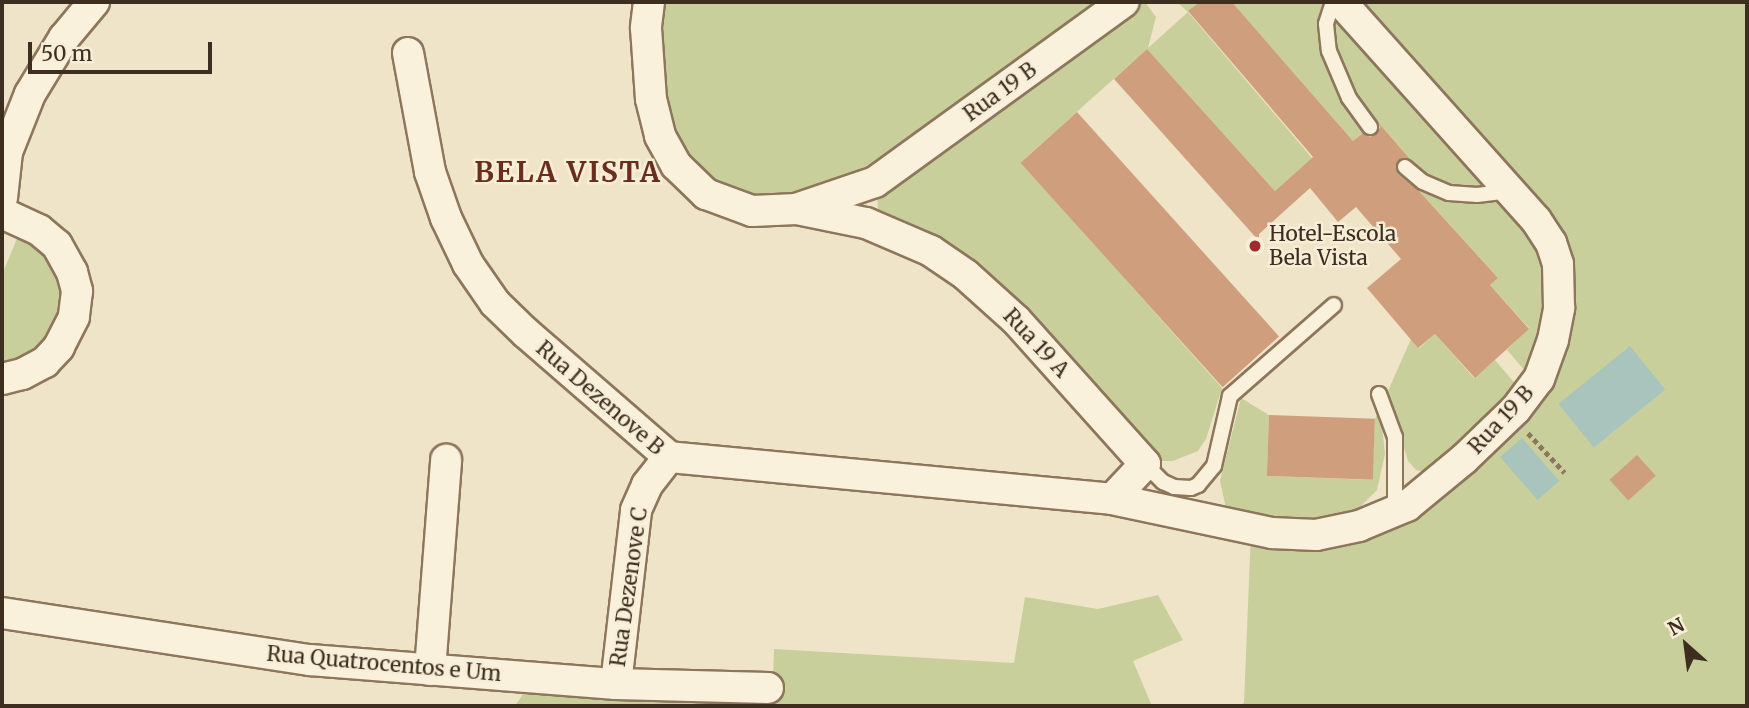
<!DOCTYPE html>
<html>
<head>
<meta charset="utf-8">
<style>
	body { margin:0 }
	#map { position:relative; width:1749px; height:708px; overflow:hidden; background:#f0e4c8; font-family:Merriweather,serif }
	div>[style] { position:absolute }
	.green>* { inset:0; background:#c9cf9b }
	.water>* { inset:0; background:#a9c4bc; transform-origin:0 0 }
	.building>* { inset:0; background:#cf9f7d; transform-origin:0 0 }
	.path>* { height:4.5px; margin-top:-2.25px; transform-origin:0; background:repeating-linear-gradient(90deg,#8d765c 0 5px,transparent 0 8.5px) }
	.roads { filter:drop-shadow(2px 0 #8d765c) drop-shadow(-2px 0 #8d765c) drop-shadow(0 2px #8d765c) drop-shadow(0 -2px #8d765c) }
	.lane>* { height:14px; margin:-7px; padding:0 7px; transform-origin:7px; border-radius:7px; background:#faf1dc }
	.street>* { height:30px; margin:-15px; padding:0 15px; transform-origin:15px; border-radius:15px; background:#faf1dc }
	.dots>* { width:19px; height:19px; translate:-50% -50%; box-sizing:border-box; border:4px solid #f7eed8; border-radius:50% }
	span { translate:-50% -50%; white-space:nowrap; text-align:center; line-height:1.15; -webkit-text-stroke:5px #f7eed8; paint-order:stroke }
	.street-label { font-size:21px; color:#3d2e20 }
	.poi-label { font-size:21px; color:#3d2e20 }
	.left { translate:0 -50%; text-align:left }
	.district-label { font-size:28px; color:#6b2e1e; font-weight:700; letter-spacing:2px }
	.frame { position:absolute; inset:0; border:4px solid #3d2e20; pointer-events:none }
	.north { position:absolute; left:1651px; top:610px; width:70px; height:70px; -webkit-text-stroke:5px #f7eed8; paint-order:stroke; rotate:332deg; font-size:19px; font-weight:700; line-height:28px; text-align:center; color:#3d2e20 }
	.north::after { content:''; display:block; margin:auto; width:24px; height:32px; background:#3d2e20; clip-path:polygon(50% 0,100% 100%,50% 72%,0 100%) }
	.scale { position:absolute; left:28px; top:42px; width:184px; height:32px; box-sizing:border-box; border:4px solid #3d2e20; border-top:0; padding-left:9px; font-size:21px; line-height:24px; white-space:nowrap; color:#3d2e20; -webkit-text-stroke:5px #f7eed8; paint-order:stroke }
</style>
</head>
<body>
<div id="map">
	<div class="green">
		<div style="clip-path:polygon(665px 2px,1102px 2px,910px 139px,866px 166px,801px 196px,770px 198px,743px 193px,720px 184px,698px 169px,683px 151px,672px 129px,661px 72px)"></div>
		<div style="clip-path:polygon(1128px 2px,1145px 2px,1156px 17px,1148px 48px,1188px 12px,1177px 2px,1200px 2px,1188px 12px,1312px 158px,1275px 191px,1147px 49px,1021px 162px,1222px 388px,1206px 439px,1198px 451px,1173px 461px,1159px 461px,1066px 369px,884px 221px,878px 211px,877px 191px)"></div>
		<div style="clip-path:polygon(1232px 2px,1338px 2px,1553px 257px,1533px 380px,1507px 350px,1529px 328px,1490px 285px,1498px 278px,1401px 171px,1412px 161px,1377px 121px,1353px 141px)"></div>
		<div style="clip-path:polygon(1359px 2px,1747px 2px,1747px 706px,1237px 706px,1244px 703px,1251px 531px,1352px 531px,1533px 397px,1571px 270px,1565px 235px,1549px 208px)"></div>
		<div style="clip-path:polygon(20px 231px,56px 255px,70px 296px,45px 351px,2px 371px,2px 275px)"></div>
		<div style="clip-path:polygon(1435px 334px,1474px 378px,1495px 360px,1524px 394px,1427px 473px,1416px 470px,1408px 461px,1387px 393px,1411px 339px,1419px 348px)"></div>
		<div style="clip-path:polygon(1241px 398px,1269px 415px,1267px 476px,1372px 480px,1375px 419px,1380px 408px,1385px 454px,1377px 490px,1345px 522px,1319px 531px,1226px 508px,1220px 481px)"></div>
		<div style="clip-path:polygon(1158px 595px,1183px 640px,1133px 661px,1152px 706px,515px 706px,529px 685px,772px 703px,774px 649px,1014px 663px,1025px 597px,1098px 609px)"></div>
	</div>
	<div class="water">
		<div style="left:1630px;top:346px;width:56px;height:92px;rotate:51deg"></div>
		<div style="left:1522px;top:438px;width:57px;height:29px;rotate:49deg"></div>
	</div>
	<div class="building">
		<div style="clip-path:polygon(1200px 2px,1232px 2px,1353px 141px,1363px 133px,1370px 137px,1376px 134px,1380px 127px,1377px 121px,1410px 159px,1402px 158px,1397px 161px,1398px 174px,1419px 191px,1498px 278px,1490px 285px,1529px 329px,1475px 378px,1435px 334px,1418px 348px,1367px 288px,1401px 259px,1356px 207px,1338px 222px,1310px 188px,1259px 234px,1259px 241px,1114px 79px,1147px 49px,1275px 191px,1313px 157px,1188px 11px)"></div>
		<div style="left:1077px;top:112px;width:302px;height:76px;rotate:48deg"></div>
		<div style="left:1269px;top:415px;width:106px;height:61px;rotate:2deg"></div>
		<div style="left:1637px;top:455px;width:28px;height:37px;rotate:48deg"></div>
	</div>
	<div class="path">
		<div style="left:1528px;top:433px;width:54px;rotate:47.2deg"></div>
	</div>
	<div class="roads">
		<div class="lane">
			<div style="left:1333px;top:2px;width:23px;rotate:108deg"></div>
			<div style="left:1326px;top:24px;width:27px;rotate:84deg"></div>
			<div style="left:1329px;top:51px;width:51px;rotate:66.9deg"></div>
			<div style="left:1349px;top:98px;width:36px;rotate:54deg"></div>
			<div style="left:1405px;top:167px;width:23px;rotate:40deg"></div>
			<div style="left:1423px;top:182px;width:28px;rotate:23deg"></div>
			<div style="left:1449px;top:193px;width:28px;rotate:4deg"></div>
			<div style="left:1477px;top:195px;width:33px;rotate:-7deg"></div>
			<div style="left:1379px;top:394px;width:46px;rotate:69.6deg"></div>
			<div style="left:1395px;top:437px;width:75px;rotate:90deg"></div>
			<div style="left:1145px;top:464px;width:25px;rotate:45deg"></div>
			<div style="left:1163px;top:482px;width:12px;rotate:24deg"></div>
			<div style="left:1174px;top:487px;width:17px;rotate:3deg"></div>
			<div style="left:1191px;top:488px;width:8px;rotate:-23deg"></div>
			<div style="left:1198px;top:485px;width:25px;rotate:-50deg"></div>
			<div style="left:1214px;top:466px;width:72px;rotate:-77.1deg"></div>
			<div style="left:1230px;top:396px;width:138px;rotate:-41.2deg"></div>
		</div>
		<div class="street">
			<div style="left:649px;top:2px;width:26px;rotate:97deg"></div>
			<div style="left:646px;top:28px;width:71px;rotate:86deg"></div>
			<div style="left:651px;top:99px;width:38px;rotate:76deg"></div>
			<div style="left:660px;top:136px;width:33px;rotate:61deg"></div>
			<div style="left:676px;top:165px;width:42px;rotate:44deg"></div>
			<div style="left:706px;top:194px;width:49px;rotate:20.3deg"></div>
			<div style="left:752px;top:211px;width:45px;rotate:-2.5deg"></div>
			<div style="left:797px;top:209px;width:70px;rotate:11.5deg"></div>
			<div style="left:866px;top:223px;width:71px;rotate:23.3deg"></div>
			<div style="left:931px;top:251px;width:42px;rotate:34.4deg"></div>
			<div style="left:966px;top:275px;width:67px;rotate:42deg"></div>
			<div style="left:1016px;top:320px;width:193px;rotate:48.1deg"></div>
			<div style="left:1145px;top:464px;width:48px;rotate:133.3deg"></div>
			<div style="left:408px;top:53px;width:121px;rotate:79.5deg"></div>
			<div style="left:430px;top:172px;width:49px;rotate:70.8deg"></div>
			<div style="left:446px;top:218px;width:51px;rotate:64.4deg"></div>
			<div style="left:468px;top:264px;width:47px;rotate:55.3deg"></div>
			<div style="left:495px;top:303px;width:43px;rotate:44.1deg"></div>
			<div style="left:526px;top:333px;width:189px;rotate:40.9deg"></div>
			<div style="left:669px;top:457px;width:445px;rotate:5.4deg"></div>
			<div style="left:1112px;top:499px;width:164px;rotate:12deg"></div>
			<div style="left:1272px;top:533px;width:44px;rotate:2.6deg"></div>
			<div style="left:1316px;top:535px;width:44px;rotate:-11.8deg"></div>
			<div style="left:1359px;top:526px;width:52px;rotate:-22.6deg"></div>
			<div style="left:1407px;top:506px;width:74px;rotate:-39.5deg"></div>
			<div style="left:1464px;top:459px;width:72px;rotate:-43.9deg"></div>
			<div style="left:1516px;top:409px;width:38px;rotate:-53deg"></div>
			<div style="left:1539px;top:379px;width:41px;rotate:-70.3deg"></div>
			<div style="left:1553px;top:340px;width:33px;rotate:-79deg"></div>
			<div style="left:1559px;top:308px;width:44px;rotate:-91.3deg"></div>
			<div style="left:1558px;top:264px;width:22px;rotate:-108deg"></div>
			<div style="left:1551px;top:243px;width:27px;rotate:-123deg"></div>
			<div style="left:1536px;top:220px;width:292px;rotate:-131.8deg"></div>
			<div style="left:2px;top:198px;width:46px;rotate:-83.8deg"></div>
			<div style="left:7px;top:152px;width:62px;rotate:-68.4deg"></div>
			<div style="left:30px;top:94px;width:66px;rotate:-58.7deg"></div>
			<div style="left:64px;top:38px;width:47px;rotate:-50.2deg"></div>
			<div style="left:799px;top:208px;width:80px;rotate:-18.9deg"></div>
			<div style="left:875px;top:182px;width:307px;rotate:-35.9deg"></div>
			<div style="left:2px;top:213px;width:41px;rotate:24.7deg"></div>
			<div style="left:39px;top:230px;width:23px;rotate:40deg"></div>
			<div style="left:57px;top:245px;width:31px;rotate:61deg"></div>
			<div style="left:72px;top:272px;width:20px;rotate:75deg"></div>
			<div style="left:77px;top:291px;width:26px;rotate:97deg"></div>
			<div style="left:74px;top:317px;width:34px;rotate:117deg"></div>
			<div style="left:59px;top:347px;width:21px;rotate:133deg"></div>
			<div style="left:45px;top:362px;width:26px;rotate:152deg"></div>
			<div style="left:22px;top:374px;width:21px;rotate:166deg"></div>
			<div style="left:2px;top:613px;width:312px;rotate:8.7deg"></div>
			<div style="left:310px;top:660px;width:307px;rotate:4.5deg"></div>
			<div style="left:616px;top:684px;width:152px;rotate:1.5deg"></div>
			<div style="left:430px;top:670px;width:211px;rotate:-85.6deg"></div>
			<div style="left:616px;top:684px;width:175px;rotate:-83.4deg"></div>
			<div style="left:636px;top:510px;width:27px;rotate:-66deg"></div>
			<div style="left:647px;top:485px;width:36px;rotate:-52deg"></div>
		</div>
	</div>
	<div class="dots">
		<div style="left:1255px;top:246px;background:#9e2a2b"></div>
	</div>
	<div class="street-label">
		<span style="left:1000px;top:92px;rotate:-36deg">Rua 19 B</span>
		<span style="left:1036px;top:343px;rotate:47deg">Rua 19 A</span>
		<span style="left:600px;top:398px;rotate:41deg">Rua Dezenove B</span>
		<span style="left:1501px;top:420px;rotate:-47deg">Rua 19 B</span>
		<span style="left:629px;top:587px;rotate:-82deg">Rua Dezenove C</span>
		<span style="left:384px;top:664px;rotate:5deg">Rua Quatrocentos e Um</span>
	</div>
	<div class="poi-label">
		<span class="left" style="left:1269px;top:246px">Hotel-Escola<br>Bela Vista</span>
	</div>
	<div class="district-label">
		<span style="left:568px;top:172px">BELA VISTA</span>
	</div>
	<div class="frame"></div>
	<div class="north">N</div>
	<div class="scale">50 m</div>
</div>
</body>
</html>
